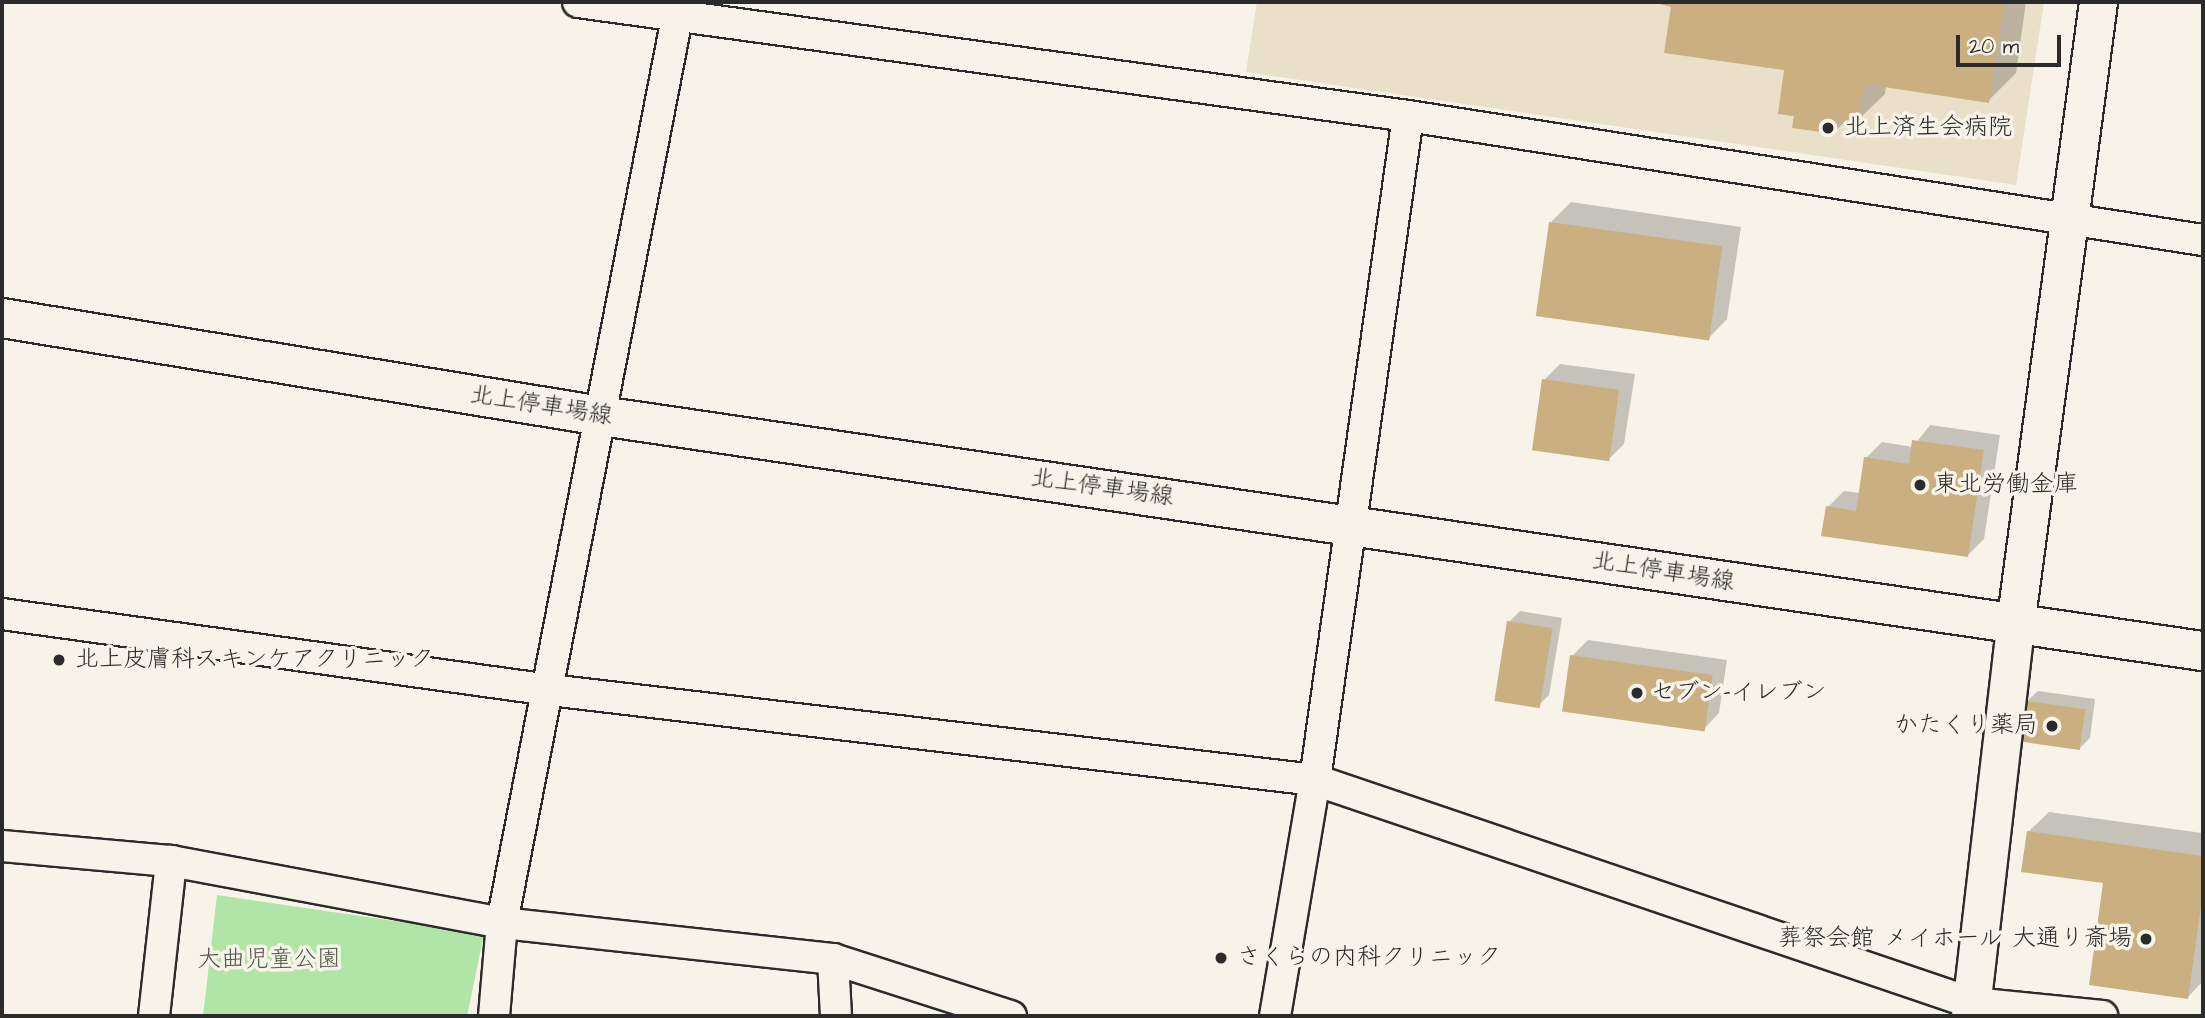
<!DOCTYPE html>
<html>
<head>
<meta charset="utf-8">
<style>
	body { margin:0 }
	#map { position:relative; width:2205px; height:1018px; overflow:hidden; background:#f7f3e8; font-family:"Architects Daughter","Klee One",sans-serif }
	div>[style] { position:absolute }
	.built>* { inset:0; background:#eadfc9 }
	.green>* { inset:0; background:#b1e5a7 }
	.shadow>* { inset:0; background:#0003 }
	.building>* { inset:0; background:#cab081; transform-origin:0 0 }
	.roads { filter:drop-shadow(2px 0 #2b2b2b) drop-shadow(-2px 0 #2b2b2b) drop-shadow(0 2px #2b2b2b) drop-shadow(0 -2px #2b2b2b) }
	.minor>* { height:30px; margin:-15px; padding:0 15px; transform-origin:15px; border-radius:15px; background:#f7f3e8 }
	.tertiary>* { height:37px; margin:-18.5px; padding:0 18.5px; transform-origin:18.5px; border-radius:18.5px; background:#f7f3e8 }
	.secondary>* { height:38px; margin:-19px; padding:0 19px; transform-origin:19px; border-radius:19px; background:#f7f3e8 }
	.dots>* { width:19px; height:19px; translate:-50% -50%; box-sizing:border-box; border:4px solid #f7f3e8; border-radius:50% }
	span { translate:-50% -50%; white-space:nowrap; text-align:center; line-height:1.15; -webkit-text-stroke:7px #f7f3e8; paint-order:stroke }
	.poi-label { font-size:24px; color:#2b2b2b }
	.left { translate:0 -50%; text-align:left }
	.right { translate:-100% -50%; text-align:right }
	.street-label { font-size:24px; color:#2b2b2b }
	.park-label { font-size:24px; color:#4c5a4a }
	.frame { position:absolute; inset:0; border:4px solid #2b2b2b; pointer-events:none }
	.scale { position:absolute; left:1956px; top:35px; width:105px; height:32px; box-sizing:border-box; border:4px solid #2b2b2b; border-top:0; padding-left:9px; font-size:21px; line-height:24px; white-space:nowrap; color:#2b2b2b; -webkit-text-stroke:5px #f7f3e8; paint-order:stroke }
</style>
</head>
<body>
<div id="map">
	<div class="built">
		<div style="clip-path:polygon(1257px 2px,2044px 2px,2016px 185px,1246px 72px)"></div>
	</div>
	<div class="green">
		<div style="clip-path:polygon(217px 895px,484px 934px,467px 1016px,203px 1016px)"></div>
	</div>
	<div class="shadow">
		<div style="clip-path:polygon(1654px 2px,2026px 2px,2016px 73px,1988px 101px,1886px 86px,1885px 94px,1857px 121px,1847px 120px,1834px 132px,1796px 115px,1786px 69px,1673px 5px)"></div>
		<div style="clip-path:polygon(1571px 202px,1741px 227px,1727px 319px,1707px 340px,1550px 223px)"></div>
		<div style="clip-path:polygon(1560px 364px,1635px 374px,1624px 444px,1608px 460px,1544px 380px)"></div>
		<div style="clip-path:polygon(1930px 425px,2000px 435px,1984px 539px,1968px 555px,1828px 507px,1844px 491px,1861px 493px,1866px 458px,1882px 442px,1913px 447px)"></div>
		<div style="clip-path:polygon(1520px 611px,1562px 618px,1549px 695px,1538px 706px,1509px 622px)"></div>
		<div style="clip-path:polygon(1588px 640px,1727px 660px,1719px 713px,1703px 730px,1572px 656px)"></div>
		<div style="clip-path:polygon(2038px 691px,2095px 699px,2090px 738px,2079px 749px,2027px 701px)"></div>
		<div style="clip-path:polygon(2049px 812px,2202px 833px,2203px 826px,2203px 981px,2188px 997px,2105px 881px,2028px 832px)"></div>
	</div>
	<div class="building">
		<div style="clip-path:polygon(1652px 2px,2004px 2px,1989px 103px,1864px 84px,1858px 123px,1837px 120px,1835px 134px,1792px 128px,1794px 116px,1778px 114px,1784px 70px,1664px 53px,1671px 7px)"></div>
		<div style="left:1549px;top:222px;width:175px;height:95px;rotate:8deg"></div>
		<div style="left:1542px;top:379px;width:78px;height:72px;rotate:8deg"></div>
		<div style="clip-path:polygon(1912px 440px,1984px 450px,1968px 557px,1821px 536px,1826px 506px,1856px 511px,1864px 457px,1909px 464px)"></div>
		<div style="left:1507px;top:621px;width:46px;height:81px;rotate:9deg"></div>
		<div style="left:1570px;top:655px;width:144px;height:57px;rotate:8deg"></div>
		<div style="left:2026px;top:701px;width:60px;height:41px;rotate:8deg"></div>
		<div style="clip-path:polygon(2027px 831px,2203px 856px,2203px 892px,2188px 999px,2089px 985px,2103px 883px,2021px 872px)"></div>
	</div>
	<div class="roads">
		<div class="minor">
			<div style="left:578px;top:2px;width:838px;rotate:7.82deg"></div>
			<div style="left:1408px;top:116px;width:805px;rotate:8.87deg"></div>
			<div style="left:2px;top:614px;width:553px;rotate:7.9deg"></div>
			<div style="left:550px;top:690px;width:770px;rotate:6.71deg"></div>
			<div style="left:1315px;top:780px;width:694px;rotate:18.75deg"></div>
			<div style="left:1972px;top:1003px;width:131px;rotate:5.7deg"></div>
			<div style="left:2px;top:846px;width:170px;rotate:5.1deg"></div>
			<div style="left:171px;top:861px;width:337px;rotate:10.6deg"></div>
			<div style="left:502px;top:923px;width:333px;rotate:6.2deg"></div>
			<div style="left:833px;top:959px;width:187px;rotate:17.8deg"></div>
			<div style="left:833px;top:959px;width:57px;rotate:87deg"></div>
			<div style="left:154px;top:1016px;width:156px;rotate:-83.7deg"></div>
			<div style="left:494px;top:1016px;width:93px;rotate:-85.1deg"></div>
			<div style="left:502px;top:923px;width:938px;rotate:-79.06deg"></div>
			<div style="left:1275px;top:1016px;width:239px;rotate:-80.4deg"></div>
			<div style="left:1315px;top:780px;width:670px;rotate:-82.03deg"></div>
		</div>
		<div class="tertiary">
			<div style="left:1970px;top:1016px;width:394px;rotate:-83.4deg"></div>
			<div style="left:2015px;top:625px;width:629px;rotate:-82.41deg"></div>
		</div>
		<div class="secondary">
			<div style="left:2px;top:318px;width:607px;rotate:9.29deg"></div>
			<div style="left:601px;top:416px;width:1619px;rotate:8.35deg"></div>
		</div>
	</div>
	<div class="dots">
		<div style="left:1828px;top:128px;background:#2b2b2b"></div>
		<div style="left:1920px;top:485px;background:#2b2b2b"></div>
		<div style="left:59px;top:660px;background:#2b2b2b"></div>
		<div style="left:1637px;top:693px;background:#2b2b2b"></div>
		<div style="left:2052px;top:726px;background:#2b2b2b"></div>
		<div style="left:2146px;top:939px;background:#2b2b2b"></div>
		<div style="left:1221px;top:958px;background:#2b2b2b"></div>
	</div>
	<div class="poi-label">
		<span class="left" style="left:1844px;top:128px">北上済生会病院</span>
		<span class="left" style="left:1934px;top:485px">東北労働金庫</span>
		<span class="left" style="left:75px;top:660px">北上皮膚科スキンケアクリニック</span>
		<span class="left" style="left:1651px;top:693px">セブン-イレブン</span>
		<span class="right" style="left:2038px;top:726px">かたくり薬局</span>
		<span class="right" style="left:2132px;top:939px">葬祭会館 メイホール 大通り斎場</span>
		<span class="left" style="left:1237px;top:958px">さくらの内科クリニック</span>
	</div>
	<div class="street-label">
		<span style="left:541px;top:406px;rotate:9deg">北上停車場線</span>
		<span style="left:1102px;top:488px;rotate:8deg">北上停車場線</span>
		<span style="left:1663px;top:572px;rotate:9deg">北上停車場線</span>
	</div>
	<div class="park-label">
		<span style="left:269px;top:960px">大曲児童公園</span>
	</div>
	<div class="frame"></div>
	<div class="scale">20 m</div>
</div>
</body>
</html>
